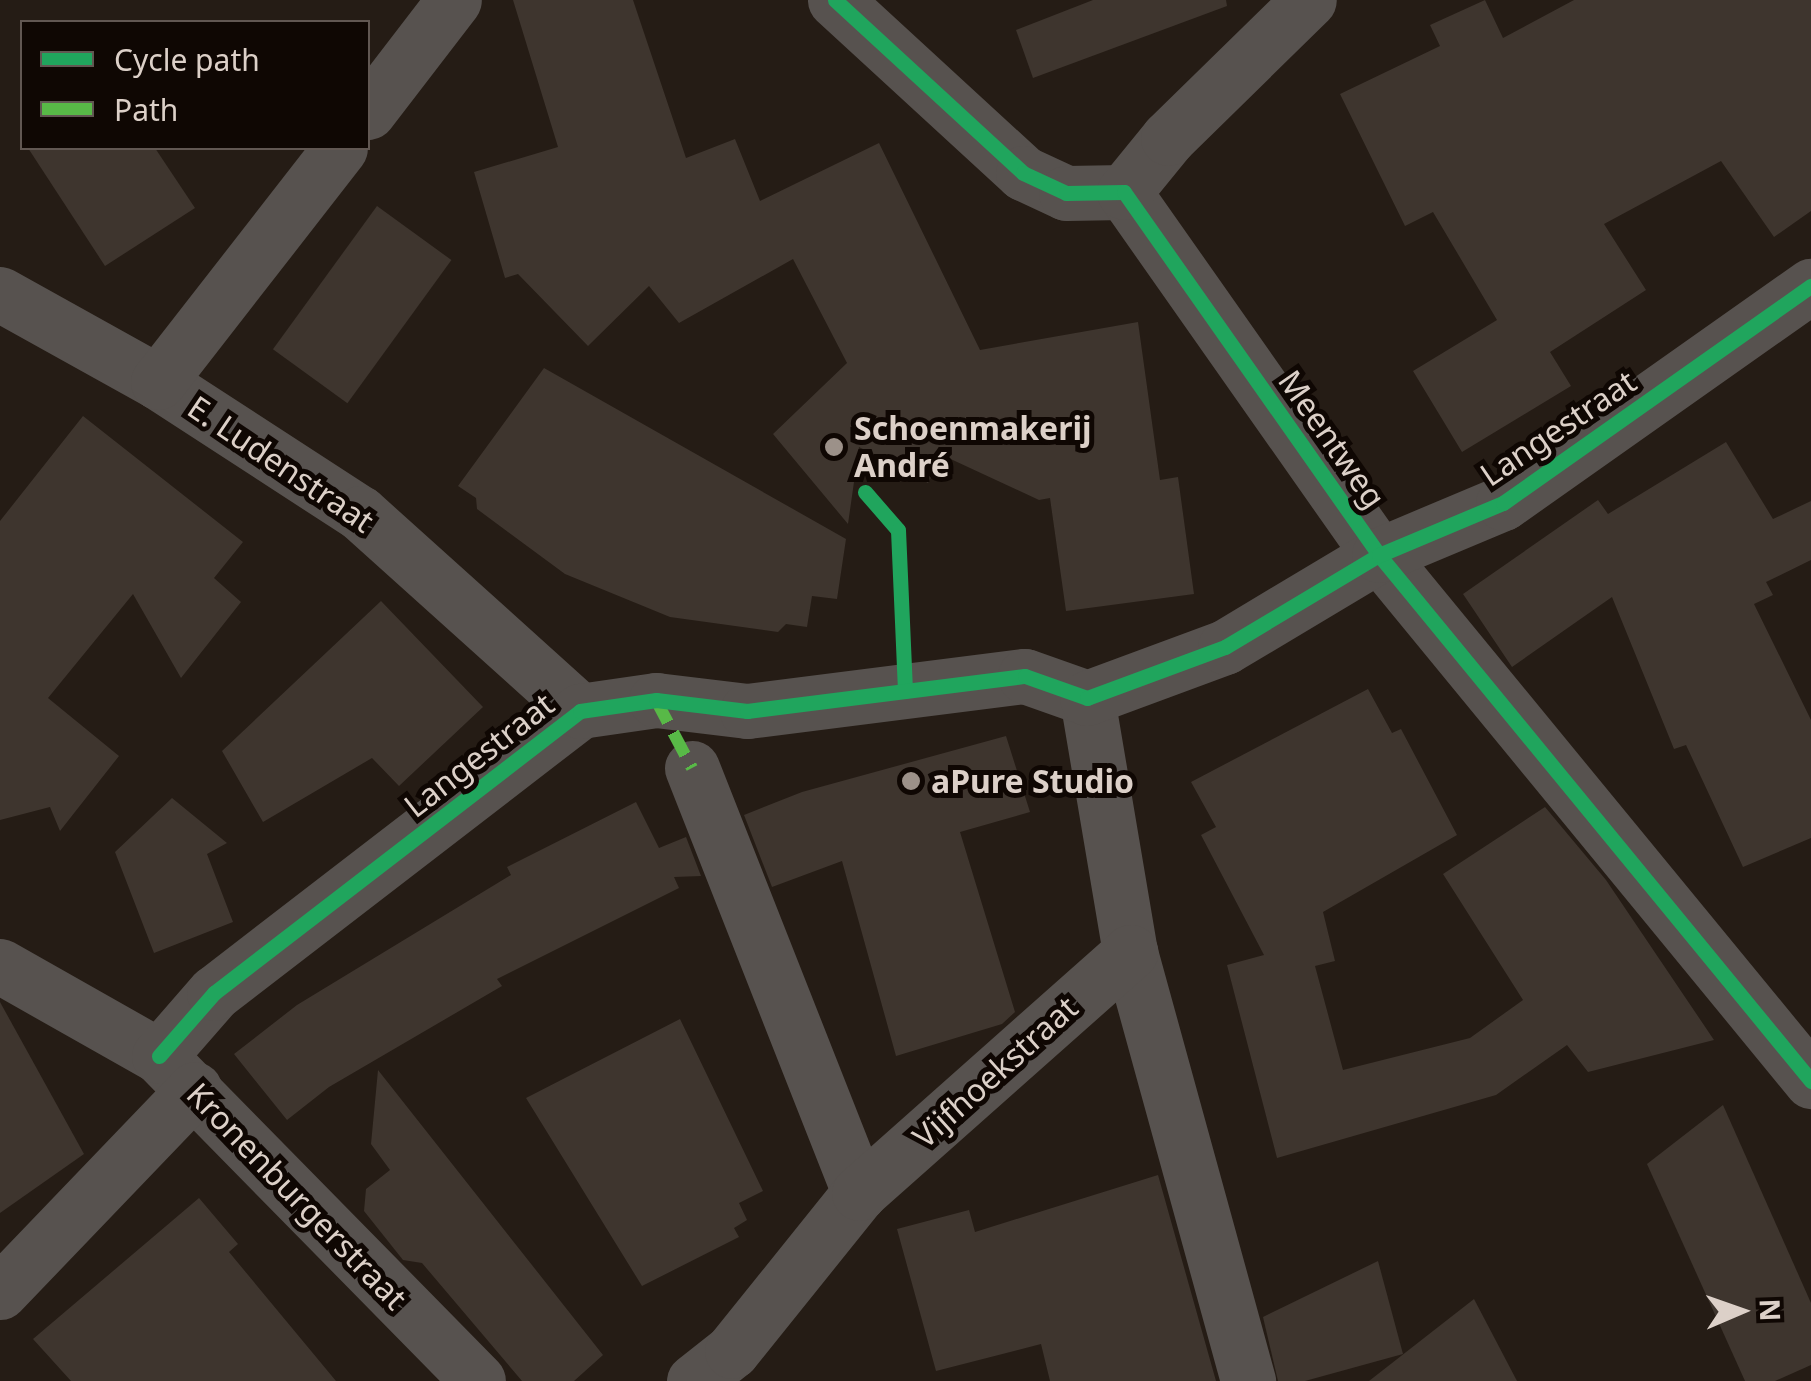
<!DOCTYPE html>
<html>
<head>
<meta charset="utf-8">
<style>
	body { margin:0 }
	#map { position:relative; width:1811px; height:1381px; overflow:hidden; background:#251c15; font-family:"Noto Sans",sans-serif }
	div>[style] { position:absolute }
	.building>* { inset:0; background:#3e352e; transform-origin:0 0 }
	.minor>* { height:55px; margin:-27.5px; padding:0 27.5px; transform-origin:27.5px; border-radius:27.5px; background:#57524f }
	.quiet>* { height:12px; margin-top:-6px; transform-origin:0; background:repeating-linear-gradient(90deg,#58b947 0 25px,transparent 0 37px) }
	.cycleway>* { height:15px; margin:-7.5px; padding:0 7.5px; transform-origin:7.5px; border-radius:7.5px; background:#20a55d }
	.dots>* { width:28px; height:28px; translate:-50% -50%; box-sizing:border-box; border:5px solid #0f0703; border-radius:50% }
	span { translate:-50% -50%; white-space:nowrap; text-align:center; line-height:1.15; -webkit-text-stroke:10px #0f0703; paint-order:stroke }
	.street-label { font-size:32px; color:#dcd0c8 }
	.poi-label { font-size:32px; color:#dcd0c8; font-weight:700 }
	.left { translate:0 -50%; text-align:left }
	.legend { position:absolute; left:20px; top:20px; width:350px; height:130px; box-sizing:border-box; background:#0f0703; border:2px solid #615752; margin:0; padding:12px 18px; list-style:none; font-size:30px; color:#dcd0c8 }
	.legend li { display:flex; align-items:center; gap:20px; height:50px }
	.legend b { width:50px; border:2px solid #615752 }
	.north { position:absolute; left:1691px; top:1261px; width:100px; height:100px; -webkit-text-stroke:8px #0f0703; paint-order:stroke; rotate:88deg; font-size:28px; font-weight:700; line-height:40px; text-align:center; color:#dcd0c8 }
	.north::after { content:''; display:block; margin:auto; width:35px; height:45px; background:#dcd0c8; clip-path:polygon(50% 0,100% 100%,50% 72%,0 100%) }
</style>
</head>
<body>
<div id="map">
	<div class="building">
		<div style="clip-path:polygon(513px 0,633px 0,686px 158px,735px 139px,760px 201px,879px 143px,980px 350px,1138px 322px,1160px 480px,1178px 477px,1194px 594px,1066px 611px,1050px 498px,1039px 500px,942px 455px,928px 483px,859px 447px,848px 524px,773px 434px,847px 363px,793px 259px,679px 323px,649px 286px,588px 346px,518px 274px,505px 278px,474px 172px,558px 147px)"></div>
		<div style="clip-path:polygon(1093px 0,1226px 0,1227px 6px,1033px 78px,1016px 30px)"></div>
		<div style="clip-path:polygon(1485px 0,1503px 38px,1574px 0,1811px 0,1811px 211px,1774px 237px,1721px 161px,1604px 224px,1646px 290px,1550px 352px,1571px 386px,1462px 452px,1413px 371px,1497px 320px,1433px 212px,1405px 226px,1340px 94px,1440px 46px,1430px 25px)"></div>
		<div style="clip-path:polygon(28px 148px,155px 148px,195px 208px,105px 266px)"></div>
		<div style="left:377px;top:206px;width:92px;height:177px;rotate:36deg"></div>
		<div style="clip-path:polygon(544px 368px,846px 539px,837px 599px,812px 596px,807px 627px,786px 624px,778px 632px,670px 617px,565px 574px,477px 509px,476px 498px,458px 486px)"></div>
		<div style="clip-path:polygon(83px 416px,243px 542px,214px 578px,241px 602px,181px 678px,133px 594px,48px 698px,119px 756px,60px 831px,50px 807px,0 820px,0 521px)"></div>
		<div style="clip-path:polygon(1726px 442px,1773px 519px,1811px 501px,1811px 560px,1766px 582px,1773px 595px,1754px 604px,1811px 720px,1811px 838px,1743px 867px,1686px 745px,1674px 749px,1612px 597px,1512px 667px,1463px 594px,1598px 500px,1608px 514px)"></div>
		<div style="clip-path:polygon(381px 601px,483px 707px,399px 786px,372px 758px,263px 822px,222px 751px)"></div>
		<div style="clip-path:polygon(1368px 689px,1392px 733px,1401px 729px,1457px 835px,1323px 912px,1335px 961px,1315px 966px,1343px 1070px,1470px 1038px,1523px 1000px,1443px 874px,1545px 807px,1606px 880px,1714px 1040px,1588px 1072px,1567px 1045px,1496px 1095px,1277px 1158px,1227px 965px,1264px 955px,1201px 835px,1216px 827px,1191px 782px)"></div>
		<div style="clip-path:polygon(1006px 736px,1030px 812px,960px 832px,1015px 1012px,1002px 1024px,896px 1056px,842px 861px,772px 887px,744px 815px,802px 792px)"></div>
		<div style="clip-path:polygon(172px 798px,227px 843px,207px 854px,233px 922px,154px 953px,115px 852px)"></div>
		<div style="clip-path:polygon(636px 802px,659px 848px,686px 837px,701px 876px,674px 877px,679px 888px,497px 979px,502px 986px,329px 1087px,287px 1120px,234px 1054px,297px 1005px,511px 875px,507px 867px)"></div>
		<div style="clip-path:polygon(0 1002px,84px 1154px,0 1213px)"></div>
		<div style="clip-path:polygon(680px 1019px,763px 1191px,739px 1203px,747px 1220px,734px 1228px,739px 1237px,642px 1286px,526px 1098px)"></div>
		<div style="clip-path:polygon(378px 1070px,603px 1355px,574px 1381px,522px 1381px,422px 1263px,403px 1260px,364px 1211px,366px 1189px,390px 1170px,371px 1144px)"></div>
		<div style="clip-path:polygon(1723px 1105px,1811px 1303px,1811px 1365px,1775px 1381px,1745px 1381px,1647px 1164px)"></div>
		<div style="clip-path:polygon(1158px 1175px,1216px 1381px,1050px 1381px,1041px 1344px,936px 1371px,897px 1229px,969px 1210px,975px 1232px)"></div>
		<div style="clip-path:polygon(199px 1198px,238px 1244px,229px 1252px,336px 1381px,71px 1381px,33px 1339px)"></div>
		<div style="clip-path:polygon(1378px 1261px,1403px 1354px,1305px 1381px,1278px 1381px,1263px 1317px)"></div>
		<div style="clip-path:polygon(1474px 1299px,1517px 1381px,1369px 1381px)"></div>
	</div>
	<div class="minor">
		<div style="left:835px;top:0;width:255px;rotate:42.6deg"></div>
		<div style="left:1023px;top:173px;width:47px;rotate:24.9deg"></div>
		<div style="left:1066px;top:193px;width:58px;rotate:-1deg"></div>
		<div style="left:1124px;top:192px;width:444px;rotate:54.9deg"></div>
		<div style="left:1379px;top:555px;width:681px;rotate:50.6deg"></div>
		<div style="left:368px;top:112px;width:141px;rotate:-52.5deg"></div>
		<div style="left:1124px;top:192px;width:70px;rotate:-50.8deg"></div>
		<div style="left:1168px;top:138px;width:197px;rotate:-44.4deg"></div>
		<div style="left:0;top:294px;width:181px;rotate:29.1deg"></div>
		<div style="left:158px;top:382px;width:241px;rotate:33deg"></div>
		<div style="left:360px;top:513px;width:296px;rotate:42deg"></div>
		<div style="left:158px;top:382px;width:296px;rotate:-52.1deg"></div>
		<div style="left:1087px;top:698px;width:258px;rotate:80.4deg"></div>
		<div style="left:1130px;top:952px;width:445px;rotate:74.6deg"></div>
		<div style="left:692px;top:768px;width:457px;rotate:68.5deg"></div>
		<div style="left:0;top:966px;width:183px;rotate:29.5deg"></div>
		<div style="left:159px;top:1056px;width:455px;rotate:45.5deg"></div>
		<div style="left:159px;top:1056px;width:84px;rotate:-48.9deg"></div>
		<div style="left:214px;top:993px;width:462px;rotate:-37.6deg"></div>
		<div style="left:580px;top:711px;width:77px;rotate:-8.2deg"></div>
		<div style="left:656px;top:700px;width:92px;rotate:6.9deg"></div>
		<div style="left:747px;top:711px;width:280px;rotate:-7.2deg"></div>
		<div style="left:1025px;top:676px;width:66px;rotate:19.5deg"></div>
		<div style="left:1087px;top:698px;width:147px;rotate:-20.3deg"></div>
		<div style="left:1225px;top:647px;width:179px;rotate:-30.9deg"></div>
		<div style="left:1379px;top:555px;width:134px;rotate:-22.8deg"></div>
		<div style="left:1503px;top:503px;width:377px;rotate:-35.2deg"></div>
		<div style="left:0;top:1292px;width:281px;rotate:-46.2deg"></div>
		<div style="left:694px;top:1381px;width:48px;rotate:-38.3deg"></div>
		<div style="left:732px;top:1351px;width:203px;rotate:-51.2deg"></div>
		<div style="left:859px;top:1193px;width:363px;rotate:-41.6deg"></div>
	</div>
	<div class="quiet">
		<div style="left:656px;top:700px;width:77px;rotate:62.1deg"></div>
	</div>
	<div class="cycleway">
		<div style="left:835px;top:0;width:255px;rotate:42.6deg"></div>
		<div style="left:1023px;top:173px;width:47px;rotate:24.9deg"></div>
		<div style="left:1066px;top:193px;width:58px;rotate:-1deg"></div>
		<div style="left:1124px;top:192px;width:444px;rotate:54.9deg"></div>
		<div style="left:1379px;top:555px;width:681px;rotate:50.6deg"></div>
		<div style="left:865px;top:492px;width:50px;rotate:49deg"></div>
		<div style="left:898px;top:530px;width:161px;rotate:87.5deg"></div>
		<div style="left:159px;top:1056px;width:84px;rotate:-48.9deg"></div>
		<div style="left:214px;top:993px;width:462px;rotate:-37.6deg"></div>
		<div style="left:580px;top:711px;width:77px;rotate:-8.2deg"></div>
		<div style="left:656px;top:700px;width:92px;rotate:6.9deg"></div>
		<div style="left:747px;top:711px;width:280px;rotate:-7.2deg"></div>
		<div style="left:1025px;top:676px;width:66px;rotate:19.5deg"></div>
		<div style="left:1087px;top:698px;width:147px;rotate:-20.3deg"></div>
		<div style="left:1225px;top:647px;width:179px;rotate:-30.9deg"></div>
		<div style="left:1379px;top:555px;width:134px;rotate:-22.8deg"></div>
		<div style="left:1503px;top:503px;width:377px;rotate:-35.2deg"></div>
	</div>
	<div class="dots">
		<div style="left:834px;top:447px;background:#9c9189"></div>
		<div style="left:911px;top:781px;background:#9c9189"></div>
	</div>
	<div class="street-label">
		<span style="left:1558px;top:428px;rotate:-34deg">Langestraat</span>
		<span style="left:1332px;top:439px;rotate:55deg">Meentweg</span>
		<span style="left:281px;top:464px;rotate:34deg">E. Ludenstraat</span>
		<span style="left:479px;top:755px;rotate:-38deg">Langestraat</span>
		<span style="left:995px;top:1072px;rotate:-42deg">Vijfhoekstraat</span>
		<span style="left:297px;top:1196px;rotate:46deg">Kronenburgerstraat</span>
	</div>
	<div class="poi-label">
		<span class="left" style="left:854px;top:447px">Schoenmakerij<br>André</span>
		<span class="left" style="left:931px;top:781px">aPure Studio</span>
	</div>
	<ul class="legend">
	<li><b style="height:12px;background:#20a55d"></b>Cycle path</li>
	<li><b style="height:12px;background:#58b947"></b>Path</li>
	</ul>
	<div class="north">N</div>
</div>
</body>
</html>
